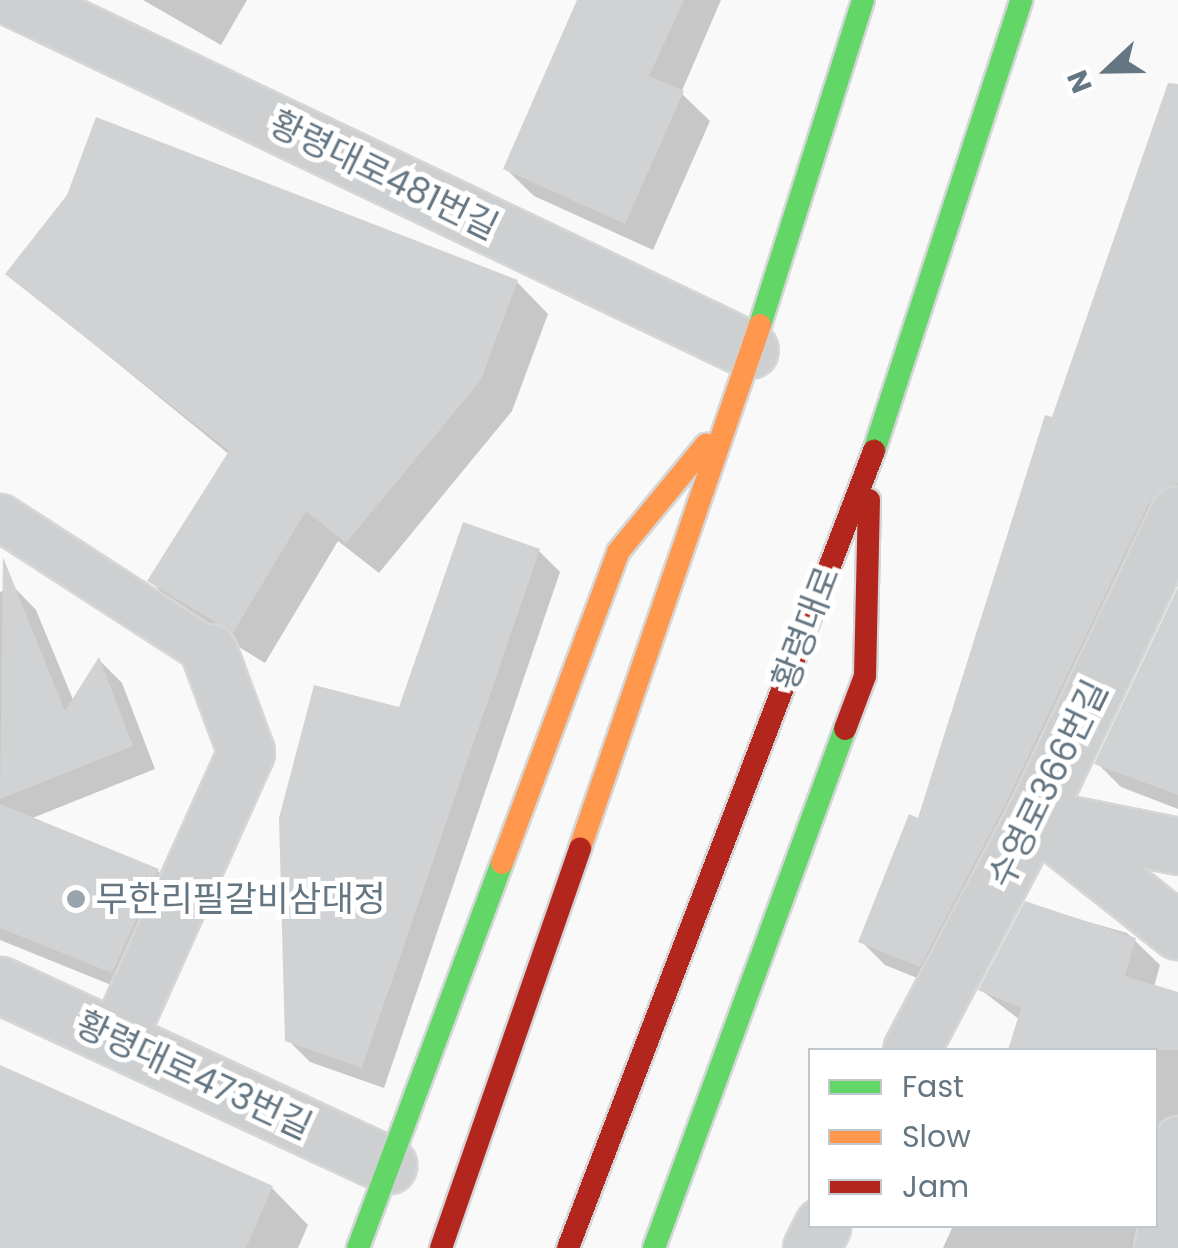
<!DOCTYPE html>
<html>
<head>
<meta charset="utf-8">
<style>
	body { margin:0 }
	#map { position:relative; width:1178px; height:1248px; overflow:hidden; background:#f9f9f9; font-family:Poppins,"Noto Sans KR",sans-serif }
	div>[style] { position:absolute }
	.shadow>* { inset:0; background:#0003 }
	.building>* { inset:0; background:#d0d2d3 }
	.roads { filter:drop-shadow(2px 0 #d5d6d7) drop-shadow(-2px 0 #d5d6d7) drop-shadow(0 2px #d5d6d7) drop-shadow(0 -2px #d5d6d7) }
	.lane>* { height:45px; margin:-22.5px; padding:0 22.5px; transform-origin:22.5px; border-radius:22.5px; background:#cecfd0 }
	.street>* { height:55px; margin:-27.5px; padding:0 27.5px; transform-origin:27.5px; border-radius:27.5px; background:#cecfd0 }
	.fast>* { height:22px; margin:-11px; padding:0 11px; transform-origin:11px; border-radius:11px; background:#63d668 }
	.slow>* { height:22px; margin:-11px; padding:0 11px; transform-origin:11px; border-radius:11px; background:#ff974d }
	.jam>* { height:22px; margin:-11px; padding:0 11px; transform-origin:11px; border-radius:11px; background:#b3261e }
	.dots>* { width:28px; height:28px; translate:-50% -50%; box-sizing:border-box; border:5px solid #fff; border-radius:50% }
	span { translate:-50% -50%; white-space:nowrap; text-align:center; line-height:1.15; -webkit-text-stroke:10px #fff; paint-order:stroke }
	.street-label { font-size:35px; color:#657683 }
	.poi-label { font-size:35px; color:#657683 }
	.left { translate:0 -50%; text-align:left }
	.legend { position:absolute; left:808px; top:1048px; width:350px; height:180px; box-sizing:border-box; background:#fff; border:2px solid #c1c8cd; margin:0; padding:12px 18px; list-style:none; font-size:30px; color:#657683 }
	.legend li { display:flex; align-items:center; gap:20px; height:50px }
	.legend b { width:50px; border:2px solid #c1c8cd }
	.north { position:absolute; left:1058px; top:20px; width:100px; height:100px; -webkit-text-stroke:8px #fff; paint-order:stroke; rotate:248deg; font-size:28px; font-weight:700; line-height:40px; text-align:center; color:#657683 }
	.north::after { content:''; display:block; margin:auto; width:35px; height:45px; background:#657683; clip-path:polygon(50% 0,100% 100%,50% 72%,0 100%) }
</style>
</head>
<body>
<div id="map">
	<div class="shadow">
		<div style="clip-path:polygon(143px 0,247px 0,221px 45px)"></div>
		<div style="clip-path:polygon(580px 0,721px 0,681px 93px,710px 121px,653px 250px,534px 196px,506px 169px)"></div>
		<div style="clip-path:polygon(1178px 87px,1178px 521px,944px 989px,885px 965px,861px 941px,919px 821px,1053px 420px)"></div>
		<div style="clip-path:polygon(8px 274px,517px 282px,548px 314px,512px 411px,379px 573px,338px 541px,265px 663px,182px 612px,150px 581px,230px 455px)"></div>
		<div style="clip-path:polygon(539px 551px,560px 572px,384px 1088px,310px 1062px,288px 1040px,401px 710px)"></div>
		<div style="clip-path:polygon(13px 586px,36px 610px,74px 702px,100px 661px,122px 683px,155px 769px,30px 819px,158px 871px,181px 894px,136px 995px,0 940px,0 592px)"></div>
		<div style="clip-path:polygon(1178px 592px,1178px 809px,1121px 787px,1097px 763px)"></div>
		<div style="clip-path:polygon(1026px 904px,1127px 933px,1160px 965px,1154px 987px,1178px 995px,1178px 1157px,1149px 1248px,943px 1248px,953px 1226px,1156px 1226px,1156px 1050px,1016px 1050px,1020px 1020px,981px 990px)"></div>
		<div style="clip-path:polygon(0 1068px,272px 1188px,308px 1225px,298px 1248px,0 1248px)"></div>
	</div>
	<div class="building">
		<div style="clip-path:polygon(577px 0,684px 0,649px 76px,684px 91px,625px 224px,503px 169px)"></div>
		<div style="clip-path:polygon(1168px 83px,1178px 84px,1178px 483px,1150px 501px,1006px 803px,920px 967px,858px 942px,909px 814px,918px 818px,1045px 415px,1052px 417px)"></div>
		<div style="clip-path:polygon(96px 117px,518px 280px,481px 380px,346px 543px,306px 511px,233px 633px,147px 581px,229px 451px,5px 274px,67px 195px)"></div>
		<div style="clip-path:polygon(463px 522px,540px 549px,362px 1068px,285px 1041px,279px 818px,314px 685px,399px 707px)"></div>
		<div style="clip-path:polygon(3px 557px,65px 711px,99px 657px,133px 746px,0 799px)"></div>
		<div style="clip-path:polygon(1178px 587px,1178px 795px,1094px 764px)"></div>
		<div style="clip-path:polygon(0 804px,159px 869px,112px 973px,0 928px)"></div>
		<div style="clip-path:polygon(1025px 901px,1136px 938px,1125px 976px,1178px 992px,1178px 1050px,1008px 1050px,1021px 1008px,978px 990px)"></div>
		<div style="clip-path:polygon(0 1065px,273px 1186px,246px 1248px,0 1248px)"></div>
	</div>
	<div class="roads">
		<div class="lane">
			<div style="left:0;top:517px;width:249px;rotate:32.9deg"></div>
			<div style="left:1157px;top:1248px;width:111px;rotate:-79.1deg"></div>
		</div>
		<div class="street">
			<div style="left:17px;top:0;width:812px;rotate:25.52deg"></div>
			<div style="left:1034px;top:817px;width:184px;rotate:38.4deg"></div>
			<div style="left:1044px;top:819px;width:137px;rotate:11.4deg"></div>
			<div style="left:0;top:985px;width:428px;rotate:24.9deg"></div>
			<div style="left:117px;top:1039px;width:315px;rotate:-65.8deg"></div>
			<div style="left:246px;top:752px;width:107px;rotate:-110.3deg"></div>
			<div style="left:911px;top:1050px;width:263px;rotate:-62.2deg"></div>
			<div style="left:1034px;top:817px;width:335px;rotate:-64.6deg"></div>
			<div style="left:811px;top:1248px;width:25px;rotate:-63deg"></div>
		</div>
		<div class="fast">
			<div style="left:760px;top:325px;width:341px;rotate:-72.4deg"></div>
			<div style="left:874px;top:451px;width:474px;rotate:-71.9deg"></div>
			<div style="left:358px;top:1248px;width:411px;rotate:-69.5deg"></div>
			<div style="left:654px;top:1248px;width:553px;rotate:-69.8deg"></div>
		</div>
		<div class="slow">
			<div style="left:580px;top:848px;width:553px;rotate:-71.01deg"></div>
			<div style="left:502px;top:863px;width:332px;rotate:-69.5deg"></div>
			<div style="left:618px;top:552px;width:139px;rotate:-50.6deg"></div>
		</div>
		<div class="jam">
			<div style="left:845px;top:729px;width:57px;rotate:-69.3deg"></div>
			<div style="left:865px;top:676px;width:176px;rotate:-88.7deg"></div>
			<div style="left:441px;top:1248px;width:423px;rotate:-70.8deg"></div>
			<div style="left:568px;top:1248px;width:854px;rotate:-69deg"></div>
		</div>
	</div>
	<div class="dots">
		<div style="left:76px;top:899px;background:#99a4ac"></div>
	</div>
	<div class="street-label">
		<span style="left:384px;top:175px;rotate:26deg">황령대로481번길</span>
		<span style="left:806px;top:628px;rotate:-69deg">황령대로</span>
		<span style="left:1048px;top:784px;rotate:-64deg">수영로366번길</span>
		<span style="left:194px;top:1075px;rotate:25deg">황령대로473번길</span>
	</div>
	<div class="poi-label">
		<span class="left" style="left:96px;top:899px">무한리필갈비삼대정</span>
	</div>
	<ul class="legend">
	<li><b style="height:12px;background:#63d668"></b>Fast</li>
	<li><b style="height:12px;background:#ff974d"></b>Slow</li>
	<li><b style="height:12px;background:#b3261e"></b>Jam</li>
	</ul>
	<div class="north">N</div>
</div>
</body>
</html>
